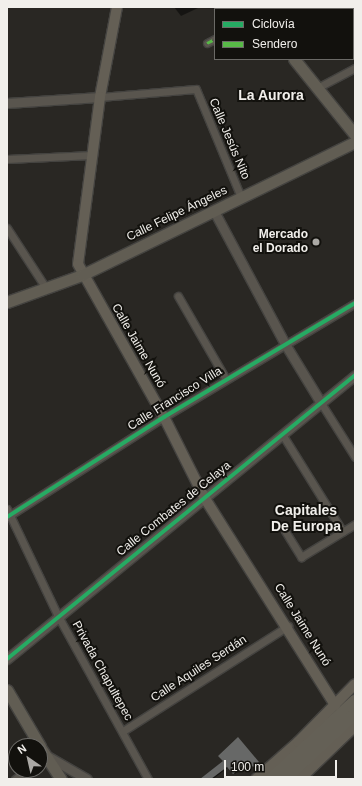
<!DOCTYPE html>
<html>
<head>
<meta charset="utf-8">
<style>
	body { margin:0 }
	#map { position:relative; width:362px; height:786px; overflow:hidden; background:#292723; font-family:Helvetica,sans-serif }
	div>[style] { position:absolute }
	.shadow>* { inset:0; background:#0007 }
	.building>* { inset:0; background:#676867 }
	.roads { filter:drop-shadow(1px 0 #444340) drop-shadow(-1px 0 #444340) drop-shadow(0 1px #444340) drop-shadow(0 -1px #444340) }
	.minor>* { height:7px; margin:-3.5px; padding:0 3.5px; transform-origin:3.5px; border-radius:3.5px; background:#59554e }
	.tertiary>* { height:9px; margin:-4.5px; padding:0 4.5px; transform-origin:4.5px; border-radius:4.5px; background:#59554e }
	.secondary>* { height:10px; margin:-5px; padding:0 5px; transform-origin:5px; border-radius:5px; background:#645f55 }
	.primary>* { height:11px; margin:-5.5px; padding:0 5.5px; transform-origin:5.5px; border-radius:5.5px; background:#615d53 }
	.trunk>* { height:12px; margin:-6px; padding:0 6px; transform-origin:6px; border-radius:6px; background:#646056 }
	.quiet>* { height:3px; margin-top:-1.5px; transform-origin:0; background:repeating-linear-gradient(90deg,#58b947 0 6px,transparent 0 9px) }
	.cycleway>* { height:4px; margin:-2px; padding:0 2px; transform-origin:2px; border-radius:2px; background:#26ab63 }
	.dots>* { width:11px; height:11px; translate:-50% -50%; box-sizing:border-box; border:2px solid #12110d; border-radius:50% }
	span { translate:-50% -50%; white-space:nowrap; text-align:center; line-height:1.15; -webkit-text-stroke:4px #12110d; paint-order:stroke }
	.street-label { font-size:12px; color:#f1efeb }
	.poi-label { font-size:12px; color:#f1efeb; font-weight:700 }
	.right { translate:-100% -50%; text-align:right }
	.quarter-label { font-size:14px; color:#f1efeb; font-weight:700 }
	.frame { position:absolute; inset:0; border:8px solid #f1efeb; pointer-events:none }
	.legend { position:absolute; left:214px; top:8px; width:140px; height:52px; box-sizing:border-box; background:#12110d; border:1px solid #6b6a66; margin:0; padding:5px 7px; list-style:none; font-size:12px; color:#f1efeb }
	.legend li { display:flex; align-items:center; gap:8px; height:20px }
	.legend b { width:20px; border:1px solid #6b6a66 }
	.north { position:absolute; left:8px; top:738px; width:40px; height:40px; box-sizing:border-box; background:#12110d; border:1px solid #6b6a66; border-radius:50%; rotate:326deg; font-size:11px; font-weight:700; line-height:16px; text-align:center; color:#f1efeb }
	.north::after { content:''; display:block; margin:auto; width:14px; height:18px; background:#aba9a5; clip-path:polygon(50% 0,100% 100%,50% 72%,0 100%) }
	.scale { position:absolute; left:224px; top:760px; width:113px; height:18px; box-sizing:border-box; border:2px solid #f1efeb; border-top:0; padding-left:5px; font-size:12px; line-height:14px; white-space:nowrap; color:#f1efeb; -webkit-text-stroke:3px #12110d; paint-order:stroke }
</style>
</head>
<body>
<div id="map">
	<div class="shadow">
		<div style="clip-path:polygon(174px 7px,198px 7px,198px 8px,181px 16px)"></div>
		<div style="clip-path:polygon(238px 738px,259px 763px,254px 767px,249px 761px,235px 774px,229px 767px,213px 779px,206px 779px,224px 761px)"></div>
	</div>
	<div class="building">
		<div style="clip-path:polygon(238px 737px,259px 762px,253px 767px,248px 761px,233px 774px,227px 767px,211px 779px,200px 779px,223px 761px,218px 756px)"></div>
	</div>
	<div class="roads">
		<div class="minor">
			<div style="left:305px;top:9px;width:4px;rotate:-34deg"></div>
			<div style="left:207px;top:43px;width:9px;rotate:-27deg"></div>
			<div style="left:317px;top:88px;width:43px;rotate:-27.8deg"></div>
			<div style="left:100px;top:97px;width:96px;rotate:-4.8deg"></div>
			<div style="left:196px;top:89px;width:117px;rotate:67.4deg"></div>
			<div style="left:7px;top:159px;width:85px;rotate:-2.7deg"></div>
			<div style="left:7px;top:228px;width:72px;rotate:57deg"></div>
			<div style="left:178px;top:296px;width:96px;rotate:60deg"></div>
			<div style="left:321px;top:403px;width:64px;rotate:57.8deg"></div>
			<div style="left:282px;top:434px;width:115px;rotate:58.1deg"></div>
			<div style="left:7px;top:509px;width:119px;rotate:64.5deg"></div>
			<div style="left:58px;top:616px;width:186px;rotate:61.1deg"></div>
			<div style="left:7px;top:517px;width:186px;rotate:-32.5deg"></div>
			<div style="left:164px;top:417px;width:222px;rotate:-30.8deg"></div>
			<div style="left:285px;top:531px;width:31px;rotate:58deg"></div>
			<div style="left:301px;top:557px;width:63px;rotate:-31.4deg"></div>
			<div style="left:123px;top:731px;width:196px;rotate:-32.5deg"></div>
			<div style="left:15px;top:779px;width:15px;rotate:-37deg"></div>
		</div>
		<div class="tertiary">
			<div style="left:7px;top:103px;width:93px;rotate:-3.7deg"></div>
			<div style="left:214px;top:211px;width:151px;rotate:61.9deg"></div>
			<div style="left:285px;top:344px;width:69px;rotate:58.6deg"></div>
			<div style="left:7px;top:659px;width:449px;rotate:-39.2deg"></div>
			<div style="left:47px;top:756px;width:46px;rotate:29.9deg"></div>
		</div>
		<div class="secondary">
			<div style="left:117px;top:7px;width:92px;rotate:100.7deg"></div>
			<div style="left:100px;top:97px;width:168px;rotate:97.5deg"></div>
			<div style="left:78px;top:264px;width:176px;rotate:60.7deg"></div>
			<div style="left:164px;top:417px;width:89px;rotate:63.4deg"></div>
			<div style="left:204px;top:497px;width:246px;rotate:57.8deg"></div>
			<div style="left:256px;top:779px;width:56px;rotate:-41.4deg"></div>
			<div style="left:298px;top:742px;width:81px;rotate:-45.5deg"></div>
			<div style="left:300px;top:779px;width:76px;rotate:-43.9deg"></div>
		</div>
		<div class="primary">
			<div style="left:252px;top:7px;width:3px;rotate:45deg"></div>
			<div style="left:294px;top:59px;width:97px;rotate:51.2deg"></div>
			<div style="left:7px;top:302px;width:80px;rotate:-19.8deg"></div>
			<div style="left:82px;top:275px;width:304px;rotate:-26deg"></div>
			<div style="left:7px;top:690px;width:65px;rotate:59.5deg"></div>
			<div style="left:40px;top:747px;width:38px;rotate:57deg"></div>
		</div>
		<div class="trunk">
			<div style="left:271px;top:779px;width:115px;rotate:-42.9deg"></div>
			<div style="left:285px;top:779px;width:96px;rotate:-42.9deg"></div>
		</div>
	</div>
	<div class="quiet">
		<div style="left:207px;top:43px;width:9px;rotate:-27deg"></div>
	</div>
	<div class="cycleway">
		<div style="left:7px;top:517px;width:186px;rotate:-32.5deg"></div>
		<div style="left:164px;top:417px;width:222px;rotate:-30.8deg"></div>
		<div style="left:7px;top:659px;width:449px;rotate:-39.2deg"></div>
	</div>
	<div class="dots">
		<div style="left:316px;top:242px;background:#aba9a5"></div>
	</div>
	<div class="street-label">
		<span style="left:229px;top:139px;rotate:67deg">Calle Jesús Nito</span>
		<span style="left:177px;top:214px;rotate:-26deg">Calle Felipe Ángeles</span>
		<span style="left:138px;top:346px;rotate:60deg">Calle Jaime Nunó</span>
		<span style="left:175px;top:399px;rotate:-32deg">Calle Francisco Villa</span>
		<span style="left:174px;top:509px;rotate:-39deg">Calle Combates de Celaya</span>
		<span style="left:302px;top:625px;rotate:58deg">Calle Jaime Nunó</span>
		<span style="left:199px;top:669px;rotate:-33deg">Calle Aquiles Serdán</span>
		<span style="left:102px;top:671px;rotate:61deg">Privada Chapultepec</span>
	</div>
	<div class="poi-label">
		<span class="right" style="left:308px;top:242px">Mercado<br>el Dorado</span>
	</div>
	<div class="quarter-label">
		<span style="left:271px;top:95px">La Aurora</span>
		<span style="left:306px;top:518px">Capitales<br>De Europa</span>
	</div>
	<div class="frame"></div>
	<ul class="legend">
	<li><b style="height:5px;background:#26ab63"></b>Ciclovía</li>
	<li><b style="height:5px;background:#58b947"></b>Sendero</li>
	</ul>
	<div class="north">N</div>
	<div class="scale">100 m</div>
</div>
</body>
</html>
